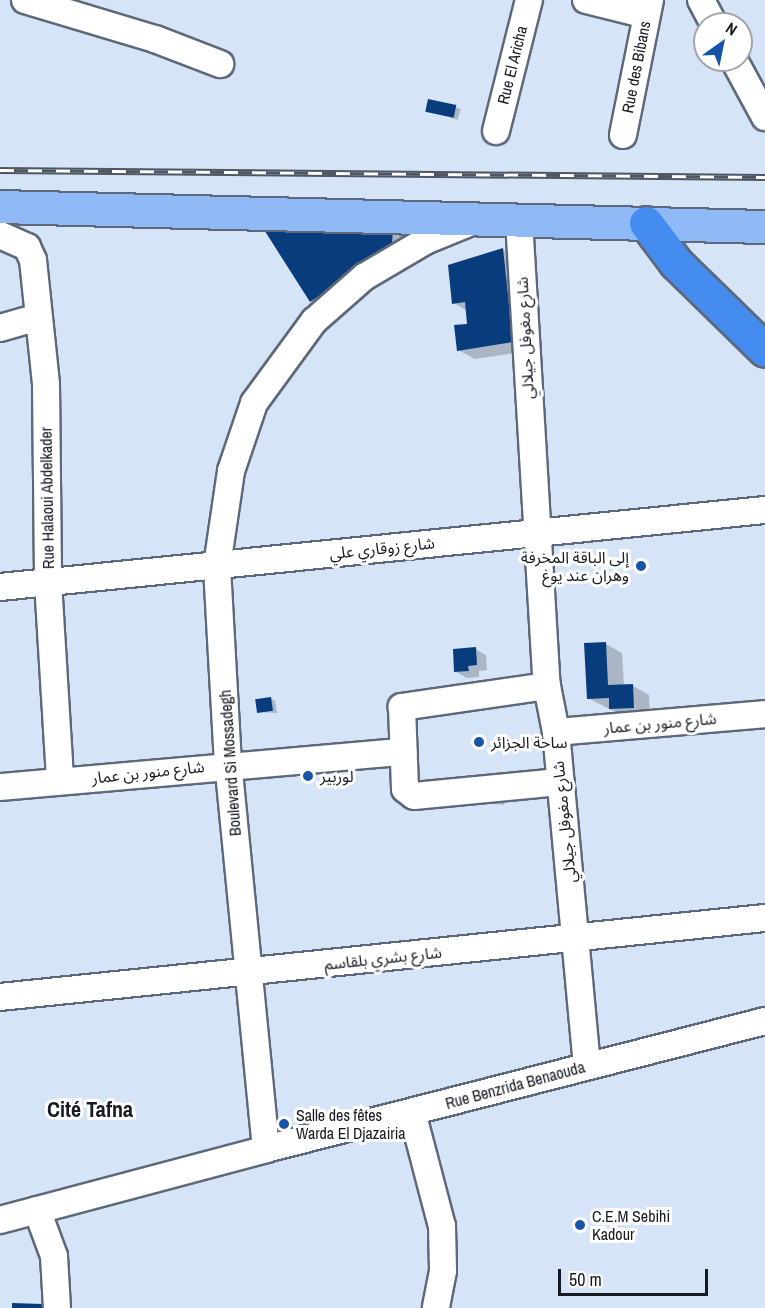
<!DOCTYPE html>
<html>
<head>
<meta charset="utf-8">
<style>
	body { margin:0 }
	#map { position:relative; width:765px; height:1308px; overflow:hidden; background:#d6e4f7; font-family:"Archivo Narrow","Noto Sans Arabic",sans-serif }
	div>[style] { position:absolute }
	.shadow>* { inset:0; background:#0003; transform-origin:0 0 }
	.building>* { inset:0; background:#083c7d; transform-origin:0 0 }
	.roads { filter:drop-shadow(2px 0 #5d697a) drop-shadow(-2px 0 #5d697a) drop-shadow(0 2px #5d697a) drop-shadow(0 -2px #5d697a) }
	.minor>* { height:26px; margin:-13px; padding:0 13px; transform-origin:13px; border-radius:13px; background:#fff }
	.major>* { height:32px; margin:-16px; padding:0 16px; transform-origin:16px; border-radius:16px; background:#8fbaf6 }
	.highway>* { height:33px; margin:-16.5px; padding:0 16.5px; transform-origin:16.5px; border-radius:16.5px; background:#448cf0 }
	.rail>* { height:7px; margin-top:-3.5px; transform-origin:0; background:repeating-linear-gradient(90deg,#fff 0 14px,#4f5762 0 28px); box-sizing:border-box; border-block:2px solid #4f5762 }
	.dots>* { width:16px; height:16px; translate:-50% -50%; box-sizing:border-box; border:3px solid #fff; border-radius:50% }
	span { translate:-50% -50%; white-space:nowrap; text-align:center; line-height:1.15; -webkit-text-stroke:6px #fff; paint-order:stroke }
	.street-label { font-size:16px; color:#161b22 }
	.poi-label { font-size:16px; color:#161b22 }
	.right { translate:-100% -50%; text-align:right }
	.left { translate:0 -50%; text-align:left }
	.district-label { font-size:22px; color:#161b22; font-weight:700 }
	.north { position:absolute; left:693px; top:12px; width:60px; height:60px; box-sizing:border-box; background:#fff; border:2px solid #a2a4a7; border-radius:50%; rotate:33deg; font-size:16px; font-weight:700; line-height:24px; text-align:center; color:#161b22 }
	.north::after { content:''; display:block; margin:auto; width:21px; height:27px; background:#1754a5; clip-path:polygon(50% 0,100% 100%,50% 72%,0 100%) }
	.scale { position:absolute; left:558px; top:1269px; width:150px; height:27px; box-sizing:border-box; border:3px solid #161b22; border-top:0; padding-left:8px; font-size:18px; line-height:21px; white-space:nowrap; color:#161b22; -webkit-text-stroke:4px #fff; paint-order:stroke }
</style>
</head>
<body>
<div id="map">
	<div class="shadow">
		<div style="left:429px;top:100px;width:33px;height:11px;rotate:16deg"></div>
		<div style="clip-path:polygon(393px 226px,414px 238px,414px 260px,333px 313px,311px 301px)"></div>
		<div style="clip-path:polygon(503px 250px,519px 259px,529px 351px,475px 359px,458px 350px,469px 326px,467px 311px,454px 303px,450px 266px)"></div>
		<div style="clip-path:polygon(606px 644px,622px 653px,624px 686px,633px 686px,649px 695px,650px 717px,627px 718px,588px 698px)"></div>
		<div style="clip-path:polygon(475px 649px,486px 655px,487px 670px,479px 671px,479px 677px,467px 678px,456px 672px)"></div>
		<div style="clip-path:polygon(270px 698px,275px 701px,277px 713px,258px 712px)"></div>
		<div style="clip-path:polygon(487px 784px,503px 786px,504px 805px,489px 803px)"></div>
	</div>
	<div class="building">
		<div style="left:428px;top:99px;width:29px;height:13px;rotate:12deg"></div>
		<div style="clip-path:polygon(393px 224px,392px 247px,310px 302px,261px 225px)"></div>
		<div style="clip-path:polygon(503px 248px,513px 342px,457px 351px,454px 325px,467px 324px,465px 302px,452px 304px,448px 265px)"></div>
		<div style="clip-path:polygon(606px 642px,608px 685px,633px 684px,634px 708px,609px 709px,609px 698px,587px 699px,584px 643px)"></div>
		<div style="clip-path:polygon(476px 647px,477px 665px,468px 666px,469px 671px,454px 672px,453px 649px)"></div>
		<div style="left:271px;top:697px;width:14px;height:16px;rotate:82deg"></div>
		<div style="clip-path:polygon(12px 1303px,42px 1304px,42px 1308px,12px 1308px)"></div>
	</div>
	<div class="roads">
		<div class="minor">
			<div style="left:25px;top:0;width:136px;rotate:16.7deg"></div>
			<div style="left:155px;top:39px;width:70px;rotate:21deg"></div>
			<div style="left:586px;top:0;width:62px;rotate:14deg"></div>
			<div style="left:701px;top:0;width:27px;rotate:62deg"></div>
			<div style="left:734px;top:60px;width:65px;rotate:61.5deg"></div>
			<div style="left:496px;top:131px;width:135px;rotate:-75.9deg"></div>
			<div style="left:623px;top:135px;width:138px;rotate:-78.7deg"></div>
			<div style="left:519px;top:220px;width:467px;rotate:86.6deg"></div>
			<div style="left:547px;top:686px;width:47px;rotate:78.9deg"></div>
			<div style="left:556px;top:732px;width:335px;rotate:84.7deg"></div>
			<div style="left:0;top:235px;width:30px;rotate:24deg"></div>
			<div style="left:27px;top:247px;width:14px;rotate:65deg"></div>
			<div style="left:33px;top:260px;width:125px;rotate:84deg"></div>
			<div style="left:46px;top:384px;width:198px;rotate:89.4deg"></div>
			<div style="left:48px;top:582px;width:199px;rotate:86.5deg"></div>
			<div style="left:0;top:328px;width:40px;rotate:-16deg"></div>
			<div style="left:0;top:587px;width:769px;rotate:-5.75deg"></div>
			<div style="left:547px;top:686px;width:147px;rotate:171.8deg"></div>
			<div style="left:402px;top:707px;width:82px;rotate:87.9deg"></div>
			<div style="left:405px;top:789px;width:11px;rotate:38deg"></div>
			<div style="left:414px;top:796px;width:146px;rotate:-5.5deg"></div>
			<div style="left:556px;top:732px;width:210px;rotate:-4.9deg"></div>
			<div style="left:0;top:787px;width:405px;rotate:-5deg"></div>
			<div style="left:0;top:997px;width:769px;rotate:-5.9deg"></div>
			<div style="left:412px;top:1112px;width:118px;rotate:75.3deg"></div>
			<div style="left:442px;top:1226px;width:45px;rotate:88.7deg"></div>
			<div style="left:443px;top:1271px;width:38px;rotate:101deg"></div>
			<div style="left:266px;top:1149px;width:515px;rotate:-14.39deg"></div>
			<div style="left:37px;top:1210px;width:49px;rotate:69.7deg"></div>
			<div style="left:54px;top:1256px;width:52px;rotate:86.7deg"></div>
			<div style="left:0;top:1220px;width:275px;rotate:-14.9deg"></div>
			<div style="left:266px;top:1149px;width:387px;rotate:-95.6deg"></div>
			<div style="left:228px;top:764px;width:198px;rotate:-93.2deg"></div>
			<div style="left:217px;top:566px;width:96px;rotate:-81.6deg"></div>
			<div style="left:231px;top:471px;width:72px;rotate:-71.3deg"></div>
			<div style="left:254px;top:403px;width:102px;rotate:-53.8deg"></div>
			<div style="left:314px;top:321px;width:67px;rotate:-41.3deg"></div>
			<div style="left:364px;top:277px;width:71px;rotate:-30.5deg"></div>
			<div style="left:425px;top:241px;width:53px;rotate:-22.2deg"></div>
		</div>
		<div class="major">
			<div style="left:0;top:207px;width:765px;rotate:1.5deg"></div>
		</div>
		<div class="highway">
			<div style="left:646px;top:223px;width:50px;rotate:53.1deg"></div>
			<div style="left:676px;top:263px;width:124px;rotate:44.3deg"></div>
		</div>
	</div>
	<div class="rail">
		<div style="left:0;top:170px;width:765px;rotate:0.52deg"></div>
	</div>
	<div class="dots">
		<div style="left:641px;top:566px;background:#1754a5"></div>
		<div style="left:479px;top:742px;background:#1754a5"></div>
		<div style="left:308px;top:776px;background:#1754a5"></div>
		<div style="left:284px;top:1124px;background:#1754a5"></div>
		<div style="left:580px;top:1225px;background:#1754a5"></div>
	</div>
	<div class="street-label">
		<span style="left:512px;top:65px;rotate:-76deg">Rue El Aricha</span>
		<span style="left:636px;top:67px;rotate:-79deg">Rue des Bibans</span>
		<span style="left:525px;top:338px;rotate:-93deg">شارع مغوفل جيلالي</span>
		<span style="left:47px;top:498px;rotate:-91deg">Rue Halaoui Abdelkader</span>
		<span style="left:382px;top:548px;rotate:-6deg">شارع زوقاري علي</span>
		<span style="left:660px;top:723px;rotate:-5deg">شارع منور بن عمار</span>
		<span style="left:230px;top:763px;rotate:-94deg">Boulevard Si Mossadegh</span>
		<span style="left:148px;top:772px;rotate:-6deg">شارع منور بن عمار</span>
		<span style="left:564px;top:822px;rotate:-96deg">شارع مغوفل جيلالي</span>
		<span style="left:383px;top:958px;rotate:-6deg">شارع بشري بلقاسم</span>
		<span style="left:515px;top:1085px;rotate:-15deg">Rue Benzrida Benaouda</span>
	</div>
	<div class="poi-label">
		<span class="right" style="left:629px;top:566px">إلى الباقة المخرفة<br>وهران عند يوغ</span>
		<span class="left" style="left:491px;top:742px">ساحة الجزائر</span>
		<span class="left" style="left:320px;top:776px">لوربير</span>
		<span class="left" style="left:296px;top:1124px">Salle des fêtes<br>Warda El Djazairia</span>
		<span class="left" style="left:592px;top:1225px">C.E.M Sebihi<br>Kadour</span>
	</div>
	<div class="district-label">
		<span style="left:90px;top:1110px">Cité Tafna</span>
	</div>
	<div class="north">N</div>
	<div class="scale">50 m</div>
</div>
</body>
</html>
